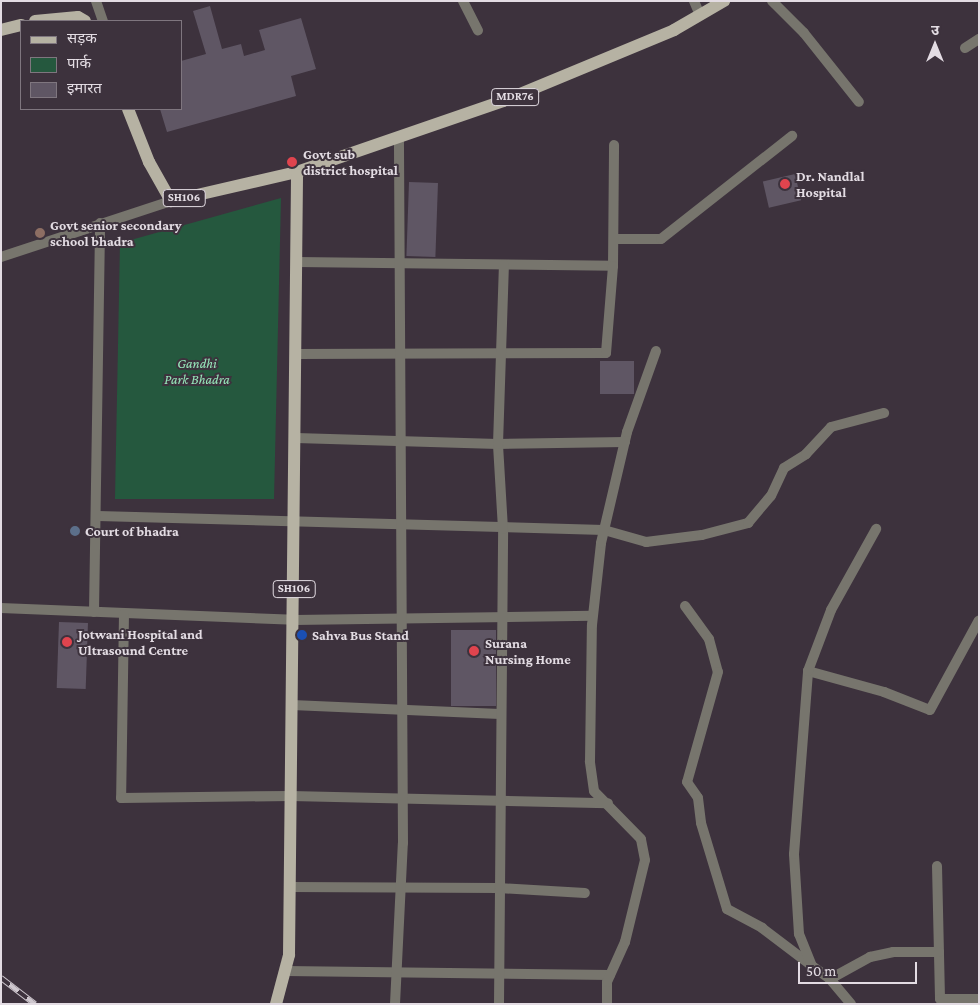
<!DOCTYPE html>
<html>
<head>
<meta charset="utf-8">
<style>
	body { margin:0 }
	#map { position:relative; width:980px; height:1005px; overflow:hidden; background:#3d323d; font-family:"Crimson Pro","Noto Sans Devanagari",serif }
	div>[style] { position:absolute }
	.green>* { inset:0; background:#25583e }
	.building>* { inset:0; background:#5f5664; transform-origin:0 0 }
	.street>* { height:10px; margin:-5px; padding:0 5px; transform-origin:5px; border-radius:5px; background:#77756d }
	.primary>* { height:12px; margin:-6px; padding:0 6px; transform-origin:6px; border-radius:6px; background:#b6b2a3 }
	.rail>* { height:5.5px; margin-top:-2.75px; transform-origin:0; background:repeating-linear-gradient(90deg,#3d323d 0 11px,#cec7ce 0 22px); box-sizing:border-box; border-block:1px solid #cec7ce }
	.dots>* { width:14px; height:14px; translate:-50% -50%; box-sizing:border-box; border:2px solid #3d323d; border-radius:50% }
	span { translate:-50% -50%; white-space:nowrap; text-align:center; line-height:1.15; -webkit-text-stroke:4px #3d323d; paint-order:stroke }
	.shield-label span { padding:1px 4px; background:#3d323d; border:1px solid; border-radius:4px; -webkit-text-stroke-width:0 }
	.shield-label { font-size:12px; color:#e3dce3; font-weight:700 }
	.poi-label { font-size:14px; color:#e3dce3; font-weight:700 }
	.left { translate:0 -50%; text-align:left }
	.park-label { font-size:14px; color:#97e8bb; font-style:italic }
	.frame { position:absolute; inset:0; border:2px solid #e3dce3; pointer-events:none }
	.legend { position:absolute; left:20px; top:20px; width:162px; height:90px; box-sizing:border-box; background:#3d323d; border:1px solid #7f767f; margin:0; padding:6px 9px; list-style:none; font-size:15px; color:#e3dce3 }
	.legend li { display:flex; align-items:center; gap:10px; height:25px }
	.legend b { width:25px; border:1px solid #7f767f }
	.north { position:absolute; left:910px; top:20px; width:50px; height:50px; -webkit-text-stroke:4px #3d323d; paint-order:stroke; rotate:0deg; font-size:14px; font-weight:700; line-height:20px; text-align:center; color:#e3dce3 }
	.north::after { content:''; display:block; margin:auto; width:18px; height:22px; background:#e3dce3; clip-path:polygon(50% 0,100% 100%,50% 72%,0 100%) }
	.scale { position:absolute; left:798px; top:962px; width:119px; height:22px; box-sizing:border-box; border:2px solid #e3dce3; border-top:0; padding-left:6px; font-size:15px; line-height:18px; white-space:nowrap; color:#e3dce3; -webkit-text-stroke:4px #3d323d; paint-order:stroke }
</style>
</head>
<body>
<div id="map">
	<div class="green">
		<div style="clip-path:polygon(281px 198px,274px 499px,115px 499px,120px 243px)"></div>
	</div>
	<div class="building">
		<div style="clip-path:polygon(210px 6px,222px 49px,241px 44px,244px 56px,265px 50px,259px 30px,301px 18px,316px 69px,291px 76px,296px 96px,167px 132px,160px 109px,181px 109px,181px 61px,206px 54px,193px 11px)"></div>
		<div style="left:795px;top:174px;width:27px;height:33px;rotate:77deg"></div>
		<div style="left:409px;top:182px;width:29px;height:74px;rotate:2deg"></div>
		<div style="left:600px;top:361px;width:34px;height:33px"></div>
		<div style="left:59px;top:622px;width:29px;height:66px;rotate:2deg"></div>
		<div style="left:451px;top:630px;width:45px;height:76px"></div>
	</div>
	<div class="street">
		<div style="left:96px;top:1px;width:21px;rotate:71deg"></div>
		<div style="left:463px;top:1px;width:33px;rotate:63deg"></div>
		<div style="left:694px;top:1px;width:15px;rotate:67deg"></div>
		<div style="left:772px;top:1px;width:45px;rotate:45deg"></div>
		<div style="left:804px;top:33px;width:88px;rotate:51.4deg"></div>
		<div style="left:965px;top:48px;width:17px;rotate:-33deg"></div>
		<div style="left:614px;top:239px;width:47px"></div>
		<div style="left:661px;top:239px;width:167px;rotate:-38.2deg"></div>
		<div style="left:1px;top:257px;width:179px;rotate:-18.2deg"></div>
		<div style="left:297px;top:262px;width:316px;rotate:0.7deg"></div>
		<div style="left:613px;top:266px;width:121px;rotate:-89.5deg"></div>
		<div style="left:297px;top:354px;width:309px;rotate:-0.2deg"></div>
		<div style="left:606px;top:353px;width:87px;rotate:-85.4deg"></div>
		<div style="left:296px;top:438px;width:202px;rotate:1.7deg"></div>
		<div style="left:498px;top:444px;width:127px;rotate:-0.9deg"></div>
		<div style="left:98px;top:516px;width:506px;rotate:1.58deg"></div>
		<div style="left:604px;top:530px;width:44px;rotate:15.9deg"></div>
		<div style="left:646px;top:542px;width:56px;rotate:-7.1deg"></div>
		<div style="left:702px;top:535px;width:48px;rotate:-14.6deg"></div>
		<div style="left:748px;top:523px;width:35px;rotate:-50deg"></div>
		<div style="left:771px;top:496px;width:31px;rotate:-65deg"></div>
		<div style="left:784px;top:468px;width:26px;rotate:-32deg"></div>
		<div style="left:806px;top:454px;width:37px;rotate:-47deg"></div>
		<div style="left:831px;top:427px;width:55px;rotate:-14.8deg"></div>
		<div style="left:685px;top:606px;width:41px;rotate:54deg"></div>
		<div style="left:709px;top:639px;width:34px;rotate:75deg"></div>
		<div style="left:718px;top:672px;width:114px;rotate:105.7deg"></div>
		<div style="left:687px;top:782px;width:19px;rotate:55deg"></div>
		<div style="left:698px;top:798px;width:25px;rotate:83deg"></div>
		<div style="left:701px;top:823px;width:90px;rotate:73.2deg"></div>
		<div style="left:727px;top:909px;width:40px;rotate:28deg"></div>
		<div style="left:762px;top:928px;width:63px;rotate:37.2deg"></div>
		<div style="left:1px;top:608px;width:293px;rotate:2.3deg"></div>
		<div style="left:294px;top:620px;width:298px;rotate:-0.8deg"></div>
		<div style="left:94px;top:612px;width:389px;rotate:-89.1deg"></div>
		<div style="left:124px;top:614px;width:184px;rotate:90.9deg"></div>
		<div style="left:121px;top:798px;width:170px;rotate:-0.7deg"></div>
		<div style="left:291px;top:796px;width:317px;rotate:1.3deg"></div>
		<div style="left:808px;top:671px;width:79px;rotate:15.4deg"></div>
		<div style="left:884px;top:692px;width:49px;rotate:21.4deg"></div>
		<div style="left:930px;top:710px;width:102px;rotate:-61.4deg"></div>
		<div style="left:292px;top:705px;width:208px;rotate:2.5deg"></div>
		<div style="left:937px;top:866px;width:133px;rotate:88.7deg"></div>
		<div style="left:940px;top:999px;width:39px"></div>
		<div style="left:290px;top:887px;width:209px;rotate:0.3deg"></div>
		<div style="left:499px;top:888px;width:86px;rotate:3.3deg"></div>
		<div style="left:285px;top:971px;width:325px;rotate:0.7deg"></div>
		<div style="left:830px;top:979px;width:46px;rotate:-28.8deg"></div>
		<div style="left:870px;top:957px;width:24px;rotate:-12deg"></div>
		<div style="left:893px;top:952px;width:46px"></div>
		<div style="left:395px;top:1004px;width:161px;rotate:-87.2deg"></div>
		<div style="left:403px;top:843px;width:705px;rotate:-90.33deg"></div>
		<div style="left:499px;top:1004px;width:475px;rotate:-89.5deg"></div>
		<div style="left:503px;top:529px;width:85px;rotate:-93.4deg"></div>
		<div style="left:498px;top:444px;width:179px;rotate:-88.1deg"></div>
		<div style="left:607px;top:1004px;width:22px;rotate:-90deg"></div>
		<div style="left:607px;top:982px;width:44px;rotate:-65.8deg"></div>
		<div style="left:625px;top:942px;width:84px;rotate:-76.3deg"></div>
		<div style="left:645px;top:860px;width:21px;rotate:-101deg"></div>
		<div style="left:641px;top:839px;width:67px;rotate:-134.4deg"></div>
		<div style="left:594px;top:791px;width:30px;rotate:-98deg"></div>
		<div style="left:590px;top:761px;width:136px;rotate:-89.2deg"></div>
		<div style="left:592px;top:625px;width:82px;rotate:-83.7deg"></div>
		<div style="left:601px;top:543px;width:114px;rotate:-76.8deg"></div>
		<div style="left:627px;top:432px;width:86px;rotate:-70.3deg"></div>
		<div style="left:851px;top:1004px;width:33px;rotate:-130deg"></div>
		<div style="left:830px;top:979px;width:22px;rotate:-144deg"></div>
		<div style="left:812px;top:966px;width:35px;rotate:-112deg"></div>
		<div style="left:799px;top:934px;width:80px;rotate:-93.6deg"></div>
		<div style="left:794px;top:854px;width:184px;rotate:-85.6deg"></div>
		<div style="left:808px;top:671px;width:65px;rotate:-69.3deg"></div>
		<div style="left:831px;top:610px;width:93px;rotate:-60.9deg"></div>
	</div>
	<div class="primary">
		<div style="left:35px;top:21px;width:43px;rotate:-5.3deg"></div>
		<div style="left:78px;top:17px;width:8px;rotate:30deg"></div>
		<div style="left:1px;top:30px;width:21px;rotate:-14deg"></div>
		<div style="left:128px;top:109px;width:57px;rotate:68.4deg"></div>
		<div style="left:149px;top:162px;width:45px;rotate:60.6deg"></div>
		<div style="left:171px;top:201px;width:129px;rotate:-13deg"></div>
		<div style="left:297px;top:172px;width:218px;rotate:-19deg"></div>
		<div style="left:503px;top:101px;width:185px;rotate:-22.5deg"></div>
		<div style="left:674px;top:30px;width:58px;rotate:-30.1deg"></div>
		<div style="left:276px;top:1004px;width:51px;rotate:-75.1deg"></div>
		<div style="left:289px;top:955px;width:783px;rotate:-89.41deg"></div>
	</div>
	<div class="rail">
		<div style="left:1px;top:978px;width:43px;rotate:37.4deg"></div>
	</div>
	<div class="dots">
		<div style="left:292px;top:162px;background:#e0444e"></div>
		<div style="left:785px;top:184px;background:#e0444e"></div>
		<div style="left:40px;top:233px;background:#8d6e63"></div>
		<div style="left:75px;top:531px;background:#5c6f8a"></div>
		<div style="left:302px;top:635px;background:#1a4fb4"></div>
		<div style="left:67px;top:642px;background:#e0444e"></div>
		<div style="left:474px;top:651px;background:#e0444e"></div>
	</div>
	<div class="shield-label">
		<span style="left:515px;top:97px">MDR76</span>
		<span style="left:184px;top:198px">SH106</span>
		<span style="left:294px;top:589px">SH106</span>
	</div>
	<div class="poi-label">
		<span class="left" style="left:303px;top:162px">Govt sub<br>district hospital</span>
		<span class="left" style="left:796px;top:184px">Dr. Nandlal<br>Hospital</span>
		<span class="left" style="left:50px;top:233px">Govt senior secondary<br>school bhadra</span>
		<span class="left" style="left:85px;top:531px">Court of bhadra</span>
		<span class="left" style="left:78px;top:642px">Jotwani Hospital and<br>Ultrasound Centre</span>
		<span class="left" style="left:312px;top:635px">Sahva Bus Stand</span>
		<span class="left" style="left:485px;top:651px">Surana<br>Nursing Home</span>
	</div>
	<div class="park-label">
		<span style="left:197px;top:371px">Gandhi<br>Park Bhadra</span>
	</div>
	<div class="frame"></div>
	<ul class="legend">
	<li><b style="height:6px;background:#b6b2a3"></b>सड़क</li>
	<li><b style="height:14px;background:#25583e"></b>पार्क</li>
	<li><b style="height:14px;background:#5f5664"></b>इमारत</li>
	</ul>
	<div class="north">उ</div>
	<div class="scale">50 m</div>
</div>
</body>
</html>
